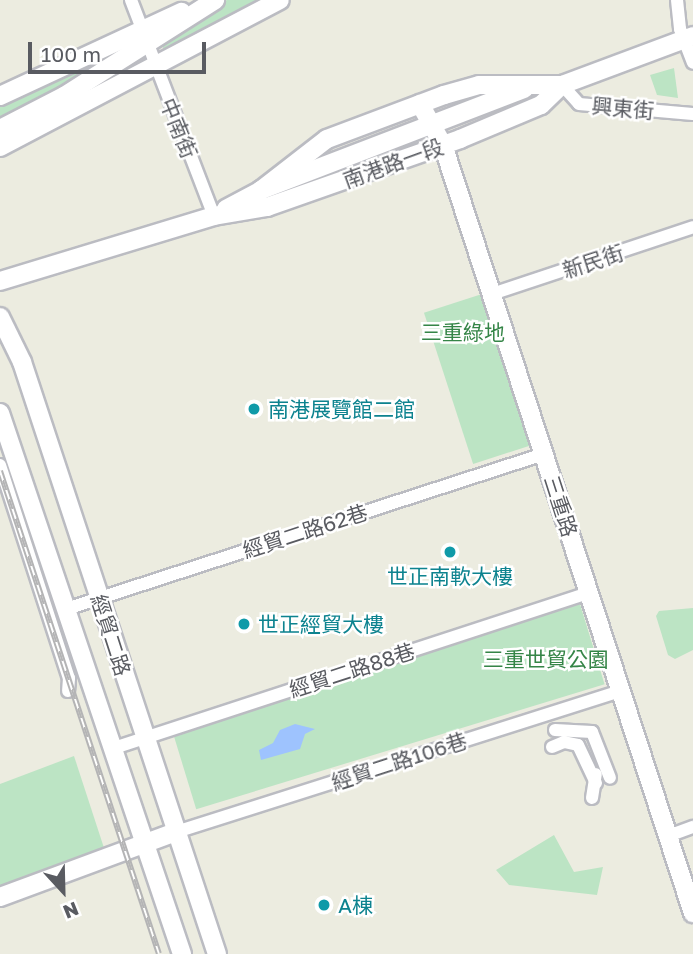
<!DOCTYPE html>
<html>
<head>
<meta charset="utf-8">
<style>
	body { margin:0 }
	#map { position:relative; width:693px; height:954px; overflow:hidden; background:#ecece0; font-family:"Golos Text","Noto Sans TC",sans-serif }
	div>[style] { position:absolute }
	.green>* { inset:0; background:#bce4c4; transform-origin:0 0 }
	.water>* { inset:0; background:#9ec3fe }
	.roads { filter:drop-shadow(2px 0 #bbbcc2) drop-shadow(-2px 0 #bbbcc2) drop-shadow(0 2px #bbbcc2) drop-shadow(0 -2px #bbbcc2) }
	.street>* { height:12px; margin:-6px; padding:0 6px; transform-origin:6px; border-radius:6px; background:#fff }
	.secondary>* { height:18px; margin:-9px; padding:0 9px; transform-origin:9px; border-radius:9px; background:#fff }
	.rail>* { height:6px; margin-top:-3px; transform-origin:0; background:repeating-linear-gradient(90deg,#fff 0 10px,#b4b4b5 0 20px); box-sizing:border-box; border-block:2px solid #b4b4b5 }
	.dots>* { width:19px; height:19px; translate:-50% -50%; box-sizing:border-box; border:4px solid #fff; border-radius:50% }
	span { translate:-50% -50%; white-space:nowrap; text-align:center; line-height:1.15; -webkit-text-stroke:5px #fff; paint-order:stroke }
	.street-label { font-size:21px; color:#595b61 }
	.park-label { font-size:21px; color:#358547 }
	.culture-label { font-size:21px; color:#0d838f }
	.left { translate:0 -50%; text-align:left }
	.north { position:absolute; left:28px; top:856px; width:70px; height:70px; -webkit-text-stroke:5px #fff; paint-order:stroke; rotate:158deg; font-size:19px; font-weight:700; line-height:28px; text-align:center; color:#595b61 }
	.north::after { content:''; display:block; margin:auto; width:24px; height:32px; background:#595b61; clip-path:polygon(50% 0,100% 100%,50% 72%,0 100%) }
	.scale { position:absolute; left:28px; top:42px; width:178px; height:32px; box-sizing:border-box; border:4px solid #595b61; border-top:0; padding-left:9px; font-size:21px; line-height:24px; white-space:nowrap; color:#595b61; -webkit-text-stroke:5px #fff; paint-order:stroke }
</style>
</head>
<body>
<div id="map">
	<div class="green">
		<div style="clip-path:polygon(227px 0,265px 0,166px 51px,163px 48px,163px 42px,184px 25px)"></div>
		<div style="clip-path:polygon(122px 43px,126px 51px,0 121px,0 99px)"></div>
		<div style="clip-path:polygon(674px 68px,678px 98px,657px 95px,650px 75px)"></div>
		<div style="left:482px;top:294px;width:159px;height:61px;rotate:72deg"></div>
		<div style="left:580px;top:604px;width:84px;height:427px;rotate:73deg"></div>
		<div style="clip-path:polygon(693px 608px,693px 650px,675px 659px,668px 655px,656px 616px,659px 611px)"></div>
		<div style="clip-path:polygon(74px 756px,105px 851px,0 890px,0 784px)"></div>
		<div style="clip-path:polygon(554px 835px,574px 872px,603px 867px,597px 895px,509px 885px,496px 870px)"></div>
	</div>
	<div class="water">
		<div style="clip-path:polygon(295px 724px,315px 729px,305px 734px,300px 749px,261px 760px,259px 750px,273px 743px,280px 730px)"></div>
	</div>
	<div class="roads">
		<div class="street">
			<div style="left:131px;top:0;width:231px;rotate:69deg"></div>
			<div style="left:677px;top:0;width:29px;rotate:84deg"></div>
			<div style="left:680px;top:29px;width:36px;rotate:69deg"></div>
			<div style="left:562px;top:85px;width:25px;rotate:48deg"></div>
			<div style="left:579px;top:104px;width:114px;rotate:5deg"></div>
			<div style="left:492px;top:294px;width:212px;rotate:-18.4deg"></div>
			<div style="left:0;top:465px;width:224px;rotate:72.1deg"></div>
			<div style="left:69px;top:678px;width:13px;rotate:94deg"></div>
			<div style="left:66px;top:609px;width:503px;rotate:-17.97deg"></div>
			<div style="left:555px;top:730px;width:37px;rotate:3deg"></div>
			<div style="left:592px;top:732px;width:49px;rotate:68.6deg"></div>
			<div style="left:552px;top:747px;width:13px;rotate:-23deg"></div>
			<div style="left:564px;top:742px;width:14px;rotate:12deg"></div>
			<div style="left:578px;top:745px;width:42px;rotate:64.7deg"></div>
			<div style="left:114px;top:748px;width:500px;rotate:-18.1deg"></div>
			<div style="left:592px;top:798px;width:24px;rotate:-81deg"></div>
			<div style="left:176px;top:832px;width:467px;rotate:-17.6deg"></div>
			<div style="left:668px;top:836px;width:27px;rotate:-20deg"></div>
		</div>
		<div class="secondary">
			<div style="left:0;top:96px;width:200px;rotate:-24.9deg"></div>
			<div style="left:420px;top:104px;width:47px;rotate:60.7deg"></div>
			<div style="left:443px;top:145px;width:808px;rotate:71.97deg"></div>
			<div style="left:0;top:129px;width:72px;rotate:-27.3deg"></div>
			<div style="left:64px;top:96px;width:179px;rotate:-32.4deg"></div>
			<div style="left:0;top:147px;width:316px;rotate:-27.7deg"></div>
			<div style="left:261px;top:190px;width:83px;rotate:-37.7deg"></div>
			<div style="left:327px;top:139px;width:125px;rotate:-20.6deg"></div>
			<div style="left:444px;top:95px;width:36px;rotate:-16deg"></div>
			<div style="left:479px;top:85px;width:83px"></div>
			<div style="left:562px;top:85px;width:140px;rotate:-20.5deg"></div>
			<div style="left:226px;top:209px;width:40px;rotate:-28deg"></div>
			<div style="left:261px;top:190px;width:282px;rotate:-21deg"></div>
			<div style="left:0;top:281px;width:224px;rotate:-16.9deg"></div>
			<div style="left:214px;top:216px;width:54px;rotate:-9.6deg"></div>
			<div style="left:267px;top:207px;width:205px;rotate:-19.4deg"></div>
			<div style="left:460px;top:139px;width:88px;rotate:-22.8deg"></div>
			<div style="left:541px;top:105px;width:29px;rotate:-44deg"></div>
			<div style="left:0;top:317px;width:50px;rotate:63.9deg"></div>
			<div style="left:22px;top:362px;width:623px;rotate:71.77deg"></div>
			<div style="left:0;top:413px;width:571px;rotate:71.41deg"></div>
			<div style="left:0;top:897px;width:188px;rotate:-20.3deg"></div>
		</div>
	</div>
	<div class="rail">
		<div style="left:0;top:471px;width:508px;rotate:71.78deg"></div>
	</div>
	<div class="dots">
		<div style="left:254px;top:409px;background:#0f9aa8"></div>
		<div style="left:450px;top:552px;background:#0f9aa8"></div>
		<div style="left:244px;top:624px;background:#0f9aa8"></div>
		<div style="left:324px;top:905px;background:#0f9aa8"></div>
	</div>
	<div class="street-label">
		<span style="left:623px;top:108px;rotate:5deg">興東街</span>
		<span style="left:179px;top:128px;rotate:68deg">中南街</span>
		<span style="left:393px;top:163px;rotate:-20deg">南港路一段</span>
		<span style="left:593px;top:261px;rotate:-18deg">新民街</span>
		<span style="left:561px;top:506px;rotate:72deg">三重路</span>
		<span style="left:305px;top:531px;rotate:-18deg">經貿二路62巷</span>
		<span style="left:111px;top:635px;rotate:72deg">經貿二路</span>
		<span style="left:352px;top:670px;rotate:-18deg">經貿二路88巷</span>
		<span style="left:399px;top:761px;rotate:-18deg">經貿二路106巷</span>
	</div>
	<div class="park-label">
		<span style="left:463px;top:332px">三重綠地</span>
		<span style="left:546px;top:659px">三重世貿公園</span>
	</div>
	<div class="culture-label">
		<span class="left" style="left:268px;top:409px">南港展覽館二館</span>
		<span style="left:450px;top:576px">世正南軟大樓</span>
		<span class="left" style="left:258px;top:624px">世正經貿大樓</span>
		<span class="left" style="left:338px;top:905px">A棟</span>
	</div>
	<div class="north">N</div>
	<div class="scale">100 m</div>
</div>
</body>
</html>
